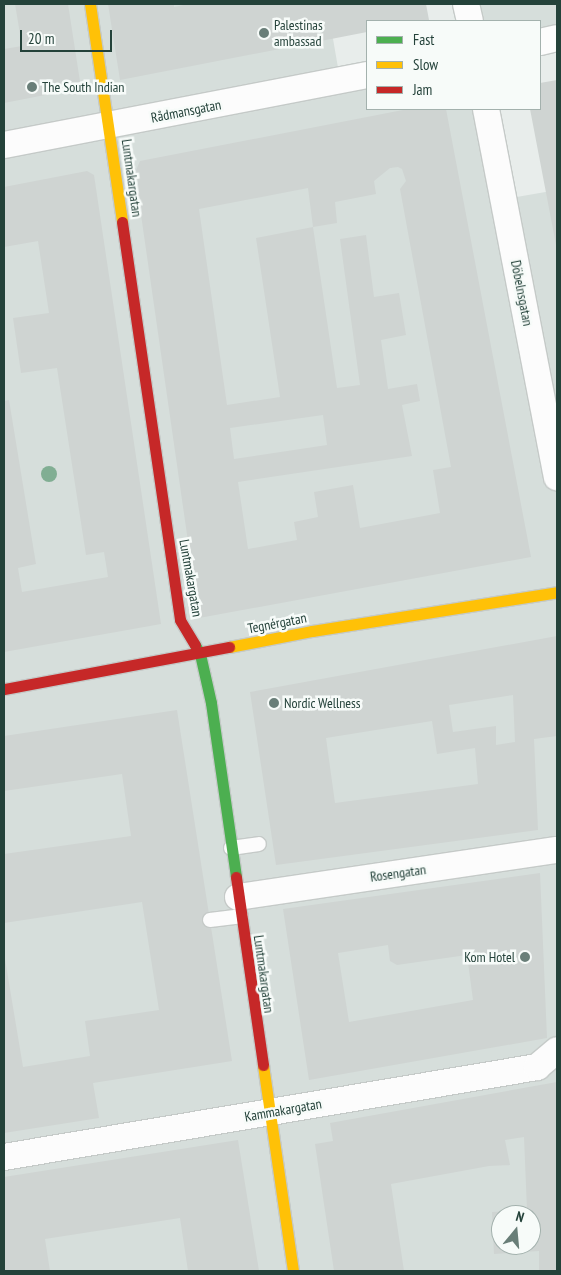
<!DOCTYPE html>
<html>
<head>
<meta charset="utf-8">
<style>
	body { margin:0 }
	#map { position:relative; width:561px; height:1275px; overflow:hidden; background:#e8edeb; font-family:"PT Sans Narrow",sans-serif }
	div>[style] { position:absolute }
	.built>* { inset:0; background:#d6dedb }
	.building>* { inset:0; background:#cfd4d2 }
	.roads { filter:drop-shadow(1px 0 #c5cac8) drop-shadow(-1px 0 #c5cac8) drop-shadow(0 1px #c5cac8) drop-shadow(0 -1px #c5cac8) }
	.lane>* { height:14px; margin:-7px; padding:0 7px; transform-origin:7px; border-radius:7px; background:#fcfcfc }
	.street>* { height:26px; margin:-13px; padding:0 13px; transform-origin:13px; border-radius:13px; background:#fcfcfc }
	.fast>* { height:11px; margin:-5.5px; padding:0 5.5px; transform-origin:5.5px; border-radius:5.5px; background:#4caf50 }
	.slow>* { height:11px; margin:-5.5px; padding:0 5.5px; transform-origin:5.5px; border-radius:5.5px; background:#ffc107 }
	.jam>* { height:11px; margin:-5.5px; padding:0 5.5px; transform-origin:5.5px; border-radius:5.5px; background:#c62828 }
	.trees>* { width:16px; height:16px; margin:-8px; border-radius:50%; background:#81ae93 }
	.dots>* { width:14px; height:14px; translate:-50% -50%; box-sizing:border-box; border:2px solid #f7fbf9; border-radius:50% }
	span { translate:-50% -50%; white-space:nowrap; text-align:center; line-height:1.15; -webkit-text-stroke:5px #f7fbf9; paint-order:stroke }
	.poi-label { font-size:14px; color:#24423a }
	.left { translate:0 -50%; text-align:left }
	.right { translate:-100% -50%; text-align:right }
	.street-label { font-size:14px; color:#24423a }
	.frame { position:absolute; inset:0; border:5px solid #24423a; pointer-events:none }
	.legend { position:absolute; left:366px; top:20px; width:175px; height:90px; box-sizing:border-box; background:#f7fbf9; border:1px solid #a3b1ad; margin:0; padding:6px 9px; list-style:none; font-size:15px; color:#24423a }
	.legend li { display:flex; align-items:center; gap:10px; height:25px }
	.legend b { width:25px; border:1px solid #a3b1ad }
	.north { position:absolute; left:491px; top:1205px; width:50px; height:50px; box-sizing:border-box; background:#f7fbf9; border:1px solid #a3b1ad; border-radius:50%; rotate:17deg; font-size:14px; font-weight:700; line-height:20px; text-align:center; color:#24423a }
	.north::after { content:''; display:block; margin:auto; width:18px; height:22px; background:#697e78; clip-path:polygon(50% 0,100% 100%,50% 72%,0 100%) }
	.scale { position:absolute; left:20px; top:30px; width:92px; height:22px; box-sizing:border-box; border:2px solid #24423a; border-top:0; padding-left:6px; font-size:15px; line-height:18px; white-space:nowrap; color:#24423a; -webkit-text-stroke:4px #f7fbf9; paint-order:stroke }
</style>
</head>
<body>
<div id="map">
	<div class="built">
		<div style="clip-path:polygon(evenodd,4px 4px,327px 4px,341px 85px,367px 80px,367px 109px,483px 109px,499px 200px,557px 190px,557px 1271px,4px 1271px,4px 4px,501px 1215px,531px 1215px,531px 1245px,501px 1245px,501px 1215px)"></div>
		<div style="clip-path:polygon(464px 4px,557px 4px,557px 42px,540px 45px,540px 21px,467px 21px)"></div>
	</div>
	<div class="building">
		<div style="clip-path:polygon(15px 4px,68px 4px,81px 88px,4px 103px,4px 49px,22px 46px)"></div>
		<div style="clip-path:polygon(108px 4px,174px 4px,174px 7px,188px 4px,426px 4px,429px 20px,367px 21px,367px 32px,120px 80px)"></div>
		<div style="clip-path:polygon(557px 80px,557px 245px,556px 245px,530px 109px,540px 109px,540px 83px)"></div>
		<div style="clip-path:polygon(evenodd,408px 109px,446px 109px,531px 557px,199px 618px,135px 173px,140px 161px,408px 109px,398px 167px,402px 169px,406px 181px,400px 189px,451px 467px,433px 470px,440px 513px,360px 528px,353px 485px,314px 492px,318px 517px,294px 522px,297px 540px,248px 549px,238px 482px,412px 456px,402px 405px,420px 401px,417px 384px,388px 389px,381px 340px,406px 335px,399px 293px,374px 297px,366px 235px,340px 239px,360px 385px,337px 388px,313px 227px,337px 223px,335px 202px,376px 194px,374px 181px,390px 168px,398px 167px,408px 109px,308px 188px,313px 227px,256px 238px,280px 397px,227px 405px,199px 209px,308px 188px,408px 109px,323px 415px,327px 445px,234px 459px,230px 428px,323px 415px)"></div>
		<div style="clip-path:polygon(87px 171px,94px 175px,161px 624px,4px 652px,4px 401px,9px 400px,36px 564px,18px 568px,22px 592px,108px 577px,104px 552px,86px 555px,57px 368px,21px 373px,13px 318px,49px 313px,38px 241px,4px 247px,4px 187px)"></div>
		<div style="clip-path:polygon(evenodd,557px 636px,557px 736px,534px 739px,538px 830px,276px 865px,250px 692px,557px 636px,513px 695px,515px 742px,496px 745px,496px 726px,453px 732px,449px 705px,513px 695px,557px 636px,432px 721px,437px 754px,475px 748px,478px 784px,335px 803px,326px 738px,432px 721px)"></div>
		<div style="clip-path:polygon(177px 710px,232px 1061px,93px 1083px,99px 1118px,4px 1133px,4px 953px,23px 1067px,90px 1056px,85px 1021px,159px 1010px,142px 902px,4px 923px,4px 854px,131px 836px,122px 774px,4px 791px,4px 736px)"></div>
		<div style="clip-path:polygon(evenodd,540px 873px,547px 1038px,309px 1080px,283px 909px,540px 873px,388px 945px,390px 961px,397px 965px,467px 955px,473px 1000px,349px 1022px,338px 953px,388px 945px)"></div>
		<div style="clip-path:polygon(evenodd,557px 1082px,557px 1271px,539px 1271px,539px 1251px,494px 1254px,492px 1212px,527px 1210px,524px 1137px,505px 1140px,510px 1165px,489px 1166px,391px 1184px,404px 1271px,334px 1271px,315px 1144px,333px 1141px,330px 1123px,557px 1082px,501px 1215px,531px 1215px,531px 1245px,501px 1245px,501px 1215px)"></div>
		<div style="clip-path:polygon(238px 1140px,259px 1271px,188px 1271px,180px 1218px,45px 1239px,50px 1271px,4px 1271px,4px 1177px)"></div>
	</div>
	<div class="roads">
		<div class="lane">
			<div style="left:231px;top:848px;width:28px;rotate:-8deg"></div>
			<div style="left:210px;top:920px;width:31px;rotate:-7deg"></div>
		</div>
		<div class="street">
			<div style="left:466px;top:4px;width:17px;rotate:77deg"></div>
			<div style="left:540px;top:42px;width:17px;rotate:-13deg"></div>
			<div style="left:486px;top:109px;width:375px;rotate:79.1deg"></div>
			<div style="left:4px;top:145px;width:370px;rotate:-10.9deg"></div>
			<div style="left:238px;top:897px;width:322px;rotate:-8.4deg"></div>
			<div style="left:4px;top:1157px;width:541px;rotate:-9.58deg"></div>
			<div style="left:537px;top:1067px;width:26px;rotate:-40deg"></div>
		</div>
		<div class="fast">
			<div style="left:195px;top:645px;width:10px;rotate:61deg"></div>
			<div style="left:200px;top:654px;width:50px;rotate:77.3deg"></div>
			<div style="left:211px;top:703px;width:176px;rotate:81.8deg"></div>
		</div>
		<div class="slow">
			<div style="left:90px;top:4px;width:220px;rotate:81.6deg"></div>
			<div style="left:229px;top:647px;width:85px;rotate:-10.9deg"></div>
			<div style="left:312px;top:631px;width:248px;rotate:-9deg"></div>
			<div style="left:263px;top:1065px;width:208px;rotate:81.7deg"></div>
		</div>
		<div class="jam">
			<div style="left:122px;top:222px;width:402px;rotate:81.7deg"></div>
			<div style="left:180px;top:620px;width:29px;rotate:59deg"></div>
			<div style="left:4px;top:689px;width:229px;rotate:-10.6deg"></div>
			<div style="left:236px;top:877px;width:190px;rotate:81.8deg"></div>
		</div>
	</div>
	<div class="trees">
		<div style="left:49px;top:474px"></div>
	</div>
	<div class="dots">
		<div style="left:264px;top:33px;background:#697e78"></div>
		<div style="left:32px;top:87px;background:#697e78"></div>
		<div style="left:274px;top:703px;background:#697e78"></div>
		<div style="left:525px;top:957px;background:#697e78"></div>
	</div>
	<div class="poi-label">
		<span class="left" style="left:274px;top:33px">Palestinas<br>ambassad</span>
		<span class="left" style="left:42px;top:87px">The South Indian</span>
		<span class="left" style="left:284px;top:703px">Nordic Wellness</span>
		<span class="right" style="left:515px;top:957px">Kom Hotel</span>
	</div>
	<div class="street-label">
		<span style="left:186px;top:111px;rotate:-11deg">Rådmansgatan</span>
		<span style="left:132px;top:178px;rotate:82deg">Luntmakargatan</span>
		<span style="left:522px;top:293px;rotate:79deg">Döbelnsgatan</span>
		<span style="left:191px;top:578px;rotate:80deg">Luntmakargatan</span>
		<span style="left:277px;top:623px;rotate:-11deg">Tegnérgatan</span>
		<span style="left:398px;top:873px;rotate:-8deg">Rosengatan</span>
		<span style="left:264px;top:974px;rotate:82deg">Luntmakargatan</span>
		<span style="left:283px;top:1110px;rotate:-10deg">Kammakargatan</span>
	</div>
	<div class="frame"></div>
	<ul class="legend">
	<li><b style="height:6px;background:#4caf50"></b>Fast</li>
	<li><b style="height:6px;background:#ffc107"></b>Slow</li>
	<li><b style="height:6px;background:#c62828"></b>Jam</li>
	</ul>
	<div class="north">N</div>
	<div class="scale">20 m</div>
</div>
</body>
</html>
